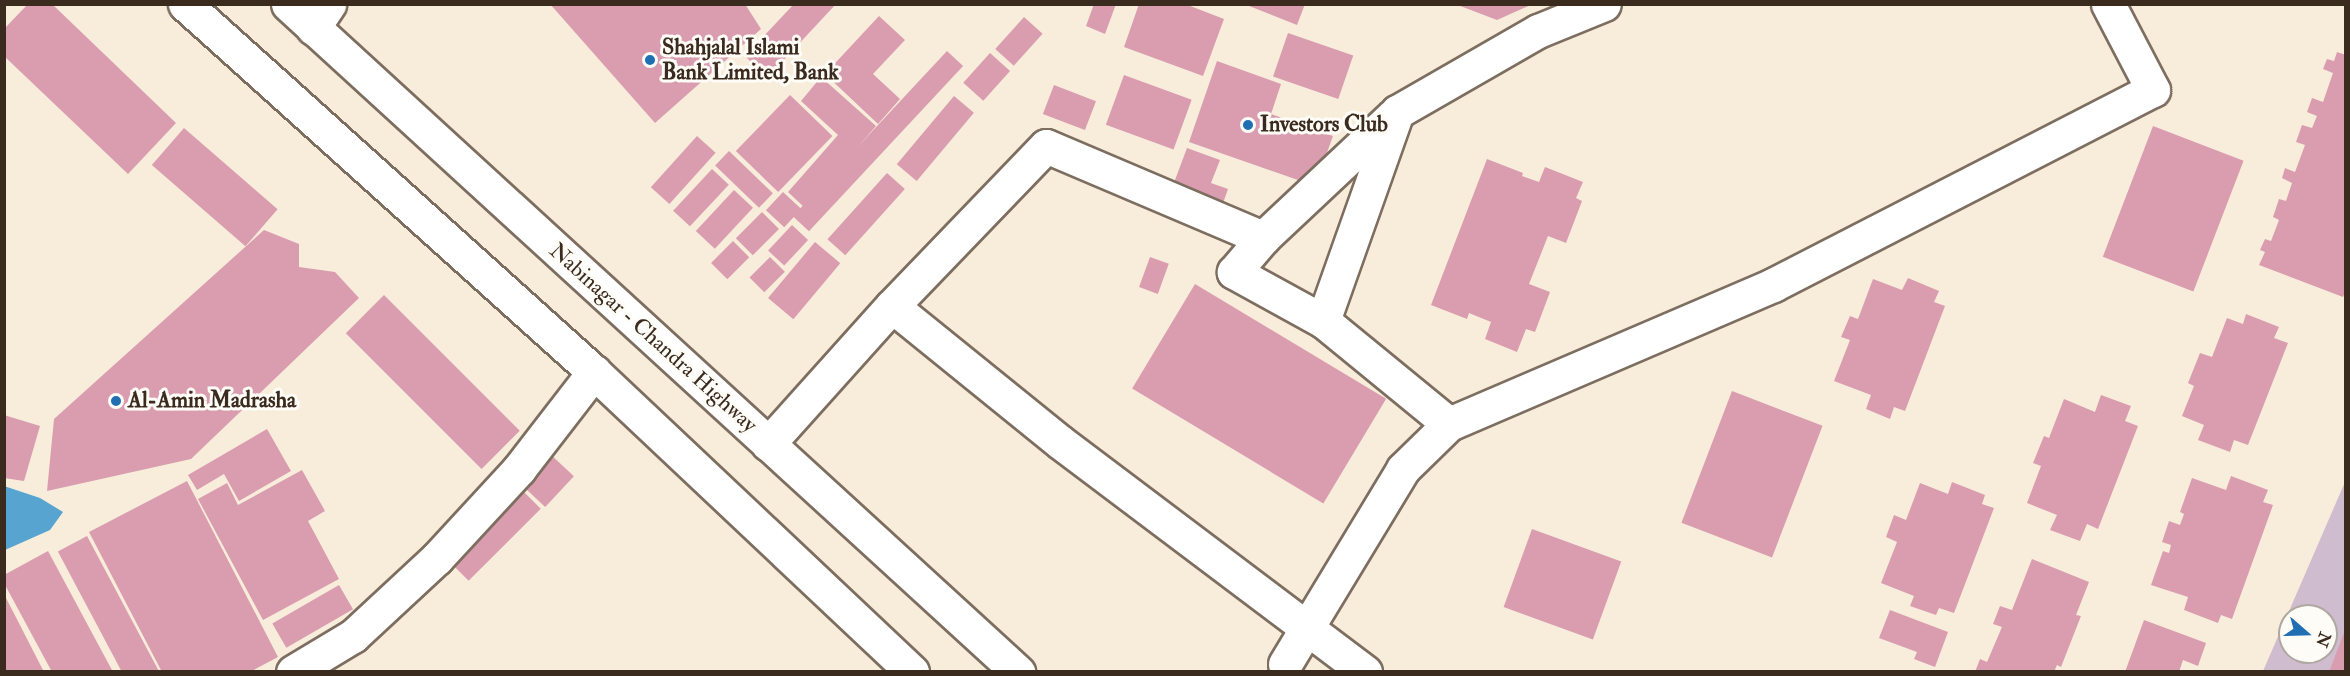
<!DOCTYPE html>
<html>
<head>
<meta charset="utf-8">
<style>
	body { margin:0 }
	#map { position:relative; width:2350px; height:676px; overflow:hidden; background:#f8ecda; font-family:"IM FELL Double Pica",serif }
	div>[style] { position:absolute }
	.industrial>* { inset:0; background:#cfbdcf }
	.water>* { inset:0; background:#56a4cf }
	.building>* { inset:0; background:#da9db0; transform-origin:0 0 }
	.roads { filter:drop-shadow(2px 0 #7d6e60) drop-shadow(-2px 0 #7d6e60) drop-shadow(0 2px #7d6e60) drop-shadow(0 -2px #7d6e60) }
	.street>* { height:33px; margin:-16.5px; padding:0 16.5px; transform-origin:16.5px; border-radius:16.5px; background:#fff }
	.highway>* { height:33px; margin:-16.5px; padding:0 16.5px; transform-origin:16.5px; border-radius:16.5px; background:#fff }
	.dots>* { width:16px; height:16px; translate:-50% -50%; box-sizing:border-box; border:3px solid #fdfcf7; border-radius:50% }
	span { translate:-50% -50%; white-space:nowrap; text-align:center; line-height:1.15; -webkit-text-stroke:6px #fdfcf7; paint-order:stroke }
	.poi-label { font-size:22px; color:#3b2a1e; font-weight:700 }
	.left { translate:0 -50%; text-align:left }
	.street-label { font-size:22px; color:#3b2a1e }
	.frame { position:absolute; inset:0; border:6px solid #3b2a1e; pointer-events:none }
	.north { position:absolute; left:2278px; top:604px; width:60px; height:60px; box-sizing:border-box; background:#fdfcf7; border:2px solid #afa8a0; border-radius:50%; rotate:110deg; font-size:16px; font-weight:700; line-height:24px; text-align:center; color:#3b2a1e }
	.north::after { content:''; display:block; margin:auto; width:21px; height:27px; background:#1f6fb2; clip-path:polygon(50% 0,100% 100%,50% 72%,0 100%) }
</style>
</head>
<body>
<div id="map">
	<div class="industrial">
		<div style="clip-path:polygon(evenodd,2345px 482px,2345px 671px,2263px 671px,2345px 482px,2290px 616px,2326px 616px,2326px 652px,2290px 652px,2290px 616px)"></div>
	</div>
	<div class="water">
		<div style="clip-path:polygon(4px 486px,40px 498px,63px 512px,50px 530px,5px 550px)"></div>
	</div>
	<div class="building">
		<div style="clip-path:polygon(28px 4px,52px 4px,176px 123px,128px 174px,4px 56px,4px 29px)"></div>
		<div style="clip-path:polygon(550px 4px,745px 4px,761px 29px,655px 123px)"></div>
		<div style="clip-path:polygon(794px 4px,836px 4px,767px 78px,745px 56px)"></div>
		<div style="clip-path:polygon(1094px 4px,1116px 4px,1105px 34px,1086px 26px)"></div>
		<div style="clip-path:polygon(1139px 4px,1185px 4px,1224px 19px,1203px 76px,1124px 47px)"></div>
		<div style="clip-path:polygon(1244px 4px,1305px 4px,1297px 25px)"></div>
		<div style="clip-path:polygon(1455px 4px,1533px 4px,1497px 20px)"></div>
		<div style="clip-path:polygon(879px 16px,905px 40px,873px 74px,900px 99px,878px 124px,825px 74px)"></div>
		<div style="left:1024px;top:17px;width:25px;height:43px;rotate:42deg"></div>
		<div style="left:1288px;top:33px;width:69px;height:46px;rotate:19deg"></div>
		<div style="left:947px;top:51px;width:22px;height:226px;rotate:43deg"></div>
		<div style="clip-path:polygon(2337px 52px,2346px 55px,2346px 290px,2343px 297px,2259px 265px,2265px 252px,2260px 250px,2265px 239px,2271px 241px,2279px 220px,2273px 217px,2279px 199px,2286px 201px,2292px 183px,2282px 178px,2285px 168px,2295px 172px,2305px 145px,2296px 142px,2302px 125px,2312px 128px,2317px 116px,2307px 112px,2312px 98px,2323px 102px,2333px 73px,2323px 69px,2327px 59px,2334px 61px)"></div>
		<div style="left:990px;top:53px;width:27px;height:40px;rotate:42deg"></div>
		<div style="clip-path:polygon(1217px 61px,1281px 84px,1271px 114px,1333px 136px,1315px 186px,1189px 142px)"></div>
		<div style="left:1124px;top:75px;width:72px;height:53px;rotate:20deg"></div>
		<div style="clip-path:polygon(821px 77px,876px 126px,805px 208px,788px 192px,838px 135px,801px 101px)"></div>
		<div style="left:1054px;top:85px;width:45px;height:31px;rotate:21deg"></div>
		<div style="left:790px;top:95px;width:59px;height:78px;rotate:44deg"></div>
		<div style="left:954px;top:96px;width:26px;height:89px;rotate:40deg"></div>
		<div style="left:2153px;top:126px;width:97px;height:140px;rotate:21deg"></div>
		<div style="left:184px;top:128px;width:124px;height:49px;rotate:41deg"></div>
		<div style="left:697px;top:136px;width:25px;height:69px;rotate:42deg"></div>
		<div style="clip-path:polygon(1187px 148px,1220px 160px,1211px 183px,1228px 189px,1222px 206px,1172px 188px)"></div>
		<div style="left:729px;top:151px;width:61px;height:20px;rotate:44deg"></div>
		<div style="clip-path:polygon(1487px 159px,1523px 173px,1522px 176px,1539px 182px,1545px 167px,1583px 182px,1576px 198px,1582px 201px,1566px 243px,1548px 236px,1529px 284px,1550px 292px,1535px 332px,1526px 329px,1517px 352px,1485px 339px,1491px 322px,1469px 313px,1467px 319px,1431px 305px)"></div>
		<div style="left:712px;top:169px;width:23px;height:57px;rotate:43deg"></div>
		<div style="left:887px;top:173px;width:24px;height:89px;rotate:42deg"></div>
		<div style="left:734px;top:190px;width:26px;height:56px;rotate:43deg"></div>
		<div style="left:783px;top:192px;width:25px;height:25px;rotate:43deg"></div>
		<div style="left:762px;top:212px;width:24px;height:37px;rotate:45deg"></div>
		<div style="left:792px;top:225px;width:22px;height:35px;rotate:43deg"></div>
		<div style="clip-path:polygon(264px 230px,299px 244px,299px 267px,335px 272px,359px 298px,191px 459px,47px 491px,54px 419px)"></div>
		<div style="left:733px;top:241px;width:23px;height:31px;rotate:45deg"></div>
		<div style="left:815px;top:242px;width:33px;height:73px;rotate:40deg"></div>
		<div style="left:770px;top:257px;width:21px;height:29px;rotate:45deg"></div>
		<div style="left:1150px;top:257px;width:20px;height:32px;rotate:20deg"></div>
		<div style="clip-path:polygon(1908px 278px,1939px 291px,1934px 302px,1945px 306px,1905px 411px,1894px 407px,1890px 419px,1866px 409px,1871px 395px,1834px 381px,1850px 340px,1841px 337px,1850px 316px,1858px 319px,1873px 279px,1902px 290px)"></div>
		<div style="left:1195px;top:284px;width:223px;height:122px;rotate:31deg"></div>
		<div style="left:384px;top:295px;width:192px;height:54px;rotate:45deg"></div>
		<div style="clip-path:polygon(2246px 314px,2279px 327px,2274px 338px,2288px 343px,2248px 445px,2234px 440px,2230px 452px,2198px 440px,2204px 425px,2182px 416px,2194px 386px,2188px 383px,2200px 353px,2212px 357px,2227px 318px,2243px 324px)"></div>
		<div style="left:1732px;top:391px;width:97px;height:141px;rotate:21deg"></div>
		<div style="clip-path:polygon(2101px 395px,2131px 406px,2125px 421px,2138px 426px,2098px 529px,2087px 524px,2080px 541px,2050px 530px,2057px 515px,2027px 503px,2041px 466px,2033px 463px,2044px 436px,2049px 438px,2064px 399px,2095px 412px)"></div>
		<div style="clip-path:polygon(4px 415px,40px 426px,24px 481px,4px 478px)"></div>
		<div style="clip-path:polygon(267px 429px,291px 471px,239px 501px,224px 474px,197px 490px,188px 475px)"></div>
		<div style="left:549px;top:453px;width:34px;height:42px;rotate:43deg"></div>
		<div style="clip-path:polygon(302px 470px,325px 511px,308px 521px,339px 579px,263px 620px,198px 499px,227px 483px,238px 505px)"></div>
		<div style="clip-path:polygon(2231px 476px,2268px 490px,2263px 502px,2273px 505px,2232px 619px,2221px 615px,2218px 623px,2184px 610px,2188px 597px,2151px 585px,2163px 551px,2169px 553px,2171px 545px,2162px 542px,2169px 521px,2180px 525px,2184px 514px,2180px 512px,2192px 478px,2226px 490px)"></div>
		<div style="clip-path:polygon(187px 481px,278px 657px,250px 672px,162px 672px,89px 532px)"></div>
		<div style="clip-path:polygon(1952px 482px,1985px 495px,1982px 504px,1994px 508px,1954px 613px,1939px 608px,1936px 615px,1910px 606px,1914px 596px,1881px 583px,1897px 542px,1886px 537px,1894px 515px,1906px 520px,1920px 483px,1948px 494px)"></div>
		<div style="left:516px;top:484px;width:35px;height:102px;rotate:45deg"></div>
		<div style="left:1532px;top:529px;width:95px;height:83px;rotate:20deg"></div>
		<div style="left:87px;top:536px;width:153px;height:33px;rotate:62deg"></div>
		<div style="clip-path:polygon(48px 551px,113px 672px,52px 672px,4px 583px,4px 575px)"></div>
		<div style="clip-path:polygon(2032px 559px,2089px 582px,2076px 615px,2081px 616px,2061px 667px,2057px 665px,2054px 672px,1975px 672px,1980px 659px,1987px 662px,2002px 627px,1993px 624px,2000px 606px,2012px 610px)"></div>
		<div style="left:339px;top:585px;width:28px;height:77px;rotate:60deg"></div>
		<div style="clip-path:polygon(4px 594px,44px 672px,4px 672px)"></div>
		<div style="clip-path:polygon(1890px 610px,1948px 632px,1935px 667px,1914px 659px,1917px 652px,1879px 638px)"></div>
		<div style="clip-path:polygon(2144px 620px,2206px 643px,2198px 666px,2183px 660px,2179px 672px,2125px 672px)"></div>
		<div style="clip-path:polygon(2345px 630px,2346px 672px,2329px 672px)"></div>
	</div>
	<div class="roads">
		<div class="street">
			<div style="left:313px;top:28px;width:29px;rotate:-56deg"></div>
			<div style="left:892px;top:306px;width:222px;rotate:-46.1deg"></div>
			<div style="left:1046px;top:146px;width:236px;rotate:23deg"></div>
			<div style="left:1323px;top:321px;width:102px;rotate:-151.2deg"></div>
			<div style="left:1234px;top:272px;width:45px;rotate:-49.5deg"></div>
			<div style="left:1263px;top:238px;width:178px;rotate:-43.2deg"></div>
			<div style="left:1449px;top:424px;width:163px;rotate:-140.7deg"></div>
			<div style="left:1323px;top:321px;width:222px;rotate:-70.5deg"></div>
			<div style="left:1397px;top:112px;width:163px;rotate:-29.9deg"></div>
			<div style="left:1538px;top:31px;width:71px;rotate:-22.2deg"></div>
			<div style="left:768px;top:444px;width:186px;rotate:-48.1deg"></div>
			<div style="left:892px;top:306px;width:216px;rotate:39deg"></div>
			<div style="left:1060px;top:442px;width:382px;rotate:37deg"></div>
			<div style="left:1285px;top:664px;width:228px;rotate:-58.8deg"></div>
			<div style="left:1403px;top:469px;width:64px;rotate:-44.4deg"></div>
			<div style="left:1449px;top:424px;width:353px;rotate:-23.2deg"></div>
			<div style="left:1773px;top:285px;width:427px;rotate:-27.2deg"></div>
			<div style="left:2153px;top:90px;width:97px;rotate:-117.6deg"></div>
			<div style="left:293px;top:672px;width:70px;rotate:-31deg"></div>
			<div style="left:353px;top:636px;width:115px;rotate:-42.9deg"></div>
			<div style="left:437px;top:558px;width:121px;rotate:-47.3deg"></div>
			<div style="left:519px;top:469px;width:123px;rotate:-52.3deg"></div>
		</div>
		<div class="highway">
			<div style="left:185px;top:4px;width:550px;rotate:41.98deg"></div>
			<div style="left:594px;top:372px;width:437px;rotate:43.3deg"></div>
			<div style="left:288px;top:4px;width:990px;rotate:42.46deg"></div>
		</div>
	</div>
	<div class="dots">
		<div style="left:650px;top:60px;background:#1f6fb2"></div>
		<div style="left:1248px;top:125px;background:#1f6fb2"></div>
		<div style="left:116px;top:401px;background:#1f6fb2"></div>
	</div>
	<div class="poi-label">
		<span class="left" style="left:662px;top:60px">Shahjalal Islami<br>Bank Limited, Bank</span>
		<span class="left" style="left:1260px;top:125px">Investors Club</span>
		<span class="left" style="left:128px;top:401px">Al-Amin Madrasha</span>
	</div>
	<div class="street-label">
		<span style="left:653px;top:338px;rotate:42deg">Nabinagar - Chandra Highway</span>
	</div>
	<div class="frame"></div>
	<div class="north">N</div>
</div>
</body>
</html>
